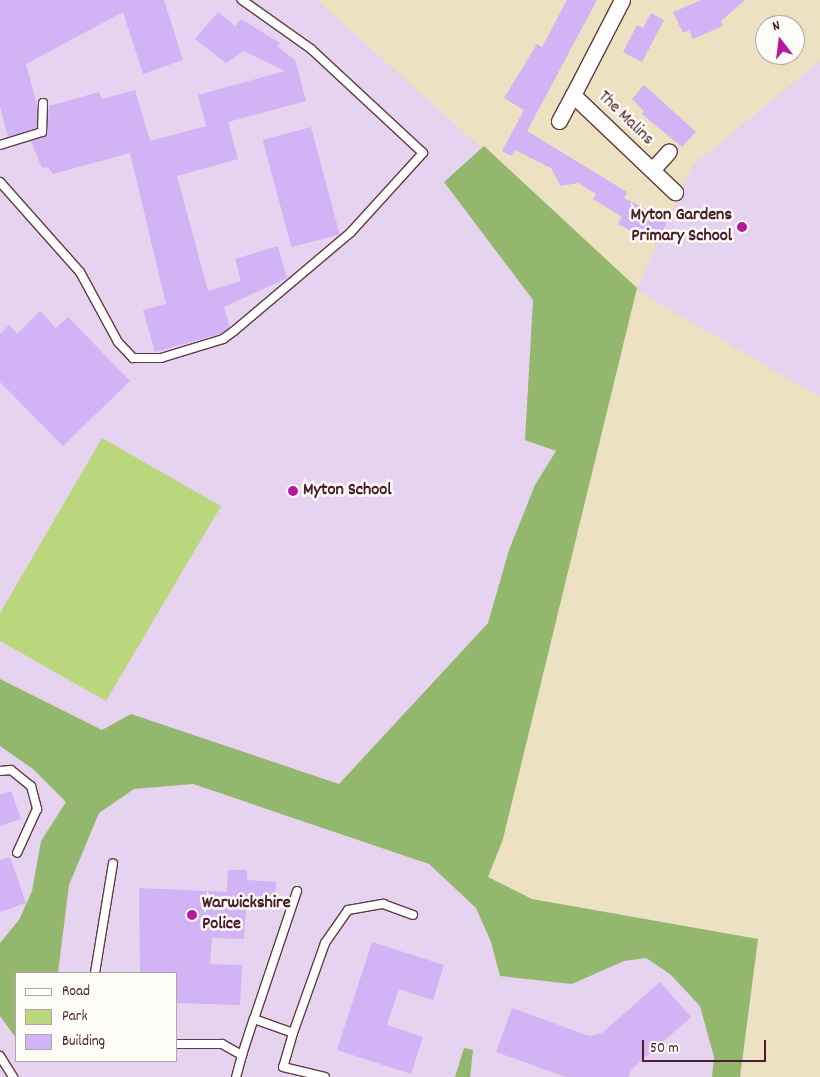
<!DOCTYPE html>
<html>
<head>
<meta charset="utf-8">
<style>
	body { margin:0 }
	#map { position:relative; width:820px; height:1077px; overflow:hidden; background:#ece1c0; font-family:Dekko,sans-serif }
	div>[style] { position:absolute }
	.built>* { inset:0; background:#e6d3f0 }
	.green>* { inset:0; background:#bad77e }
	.forest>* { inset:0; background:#93b86d }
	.building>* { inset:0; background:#d2b3f5; transform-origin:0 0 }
	.roads { filter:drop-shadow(1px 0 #623c41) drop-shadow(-1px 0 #623c41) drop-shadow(0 1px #623c41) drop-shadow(0 -1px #623c41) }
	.lane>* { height:8px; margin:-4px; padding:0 4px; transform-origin:4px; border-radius:4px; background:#fff }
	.street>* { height:15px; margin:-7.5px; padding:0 7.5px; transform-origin:7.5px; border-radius:7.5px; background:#fff }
	.dots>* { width:14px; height:14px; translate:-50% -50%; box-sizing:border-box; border:2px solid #fdfcf7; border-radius:50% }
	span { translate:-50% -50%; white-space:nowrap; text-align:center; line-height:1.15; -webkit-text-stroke:5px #fdfcf7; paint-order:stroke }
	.street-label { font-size:18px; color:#4a1f2b }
	.poi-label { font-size:18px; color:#4a1f2b; font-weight:700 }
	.right { translate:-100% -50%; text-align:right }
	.left { translate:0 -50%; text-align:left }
	.legend { position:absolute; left:15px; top:972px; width:162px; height:90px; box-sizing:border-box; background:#fdfcf7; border:1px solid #b5a4a5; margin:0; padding:6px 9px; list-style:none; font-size:15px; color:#4a1f2b }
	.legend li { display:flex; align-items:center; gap:10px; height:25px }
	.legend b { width:25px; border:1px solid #b5a4a5 }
	.north { position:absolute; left:755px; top:15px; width:50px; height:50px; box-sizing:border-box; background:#fdfcf7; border:1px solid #b5a4a5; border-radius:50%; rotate:345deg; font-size:14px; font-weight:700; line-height:20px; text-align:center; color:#4a1f2b }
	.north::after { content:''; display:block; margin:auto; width:18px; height:22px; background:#b5179e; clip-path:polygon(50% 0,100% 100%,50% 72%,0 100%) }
	.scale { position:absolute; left:642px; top:1040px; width:124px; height:22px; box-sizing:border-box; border:2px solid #4a1f2b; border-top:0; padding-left:6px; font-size:15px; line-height:18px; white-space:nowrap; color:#4a1f2b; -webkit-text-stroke:4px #fdfcf7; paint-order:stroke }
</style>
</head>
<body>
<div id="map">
	<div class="built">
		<div style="clip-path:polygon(evenodd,0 0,317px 0,637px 288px,693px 165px,820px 61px,820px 397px,636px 290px,503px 839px,488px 877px,532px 899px,758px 939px,740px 1077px,0 1077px,0 0,16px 973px,176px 973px,176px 1061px,16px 1061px,16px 973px)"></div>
	</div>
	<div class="green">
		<div style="clip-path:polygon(102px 438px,221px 506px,106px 701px,0 641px,0 613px)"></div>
	</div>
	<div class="forest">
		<div style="clip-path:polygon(484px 146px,637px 288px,503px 839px,488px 877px,532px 899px,758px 939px,740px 1077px,712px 1077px,714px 1057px,700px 1006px,670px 974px,646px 958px,624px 961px,572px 984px,500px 976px,491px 942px,476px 908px,429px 864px,193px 784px,134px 789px,99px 813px,69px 885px,58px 973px,16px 973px,16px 1038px,0 1016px,0 943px,19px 920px,32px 891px,41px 841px,66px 802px,33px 769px,0 746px,0 679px,102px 730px,131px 714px,339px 784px,488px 623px,509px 550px,535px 485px,556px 451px,525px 440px,533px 300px,444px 182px)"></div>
		<div style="clip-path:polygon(464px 1048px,473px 1050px,470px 1077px,455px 1077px)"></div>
	</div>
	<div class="building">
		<div style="clip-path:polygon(0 0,164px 0,183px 60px,143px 74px,123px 12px,26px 64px,37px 105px,37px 128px,8px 137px,0 106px)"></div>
		<div style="clip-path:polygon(567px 0,597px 0,527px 131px,627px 192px,624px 198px,668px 220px,656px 244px,618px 224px,622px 217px,593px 199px,596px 194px,578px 183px,561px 186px,551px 168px,515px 150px,511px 156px,502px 151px,524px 110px,504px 98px,537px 44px,542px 47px)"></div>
		<div style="clip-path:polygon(701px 0,745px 0,721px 21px,723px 26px,693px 39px,689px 30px,683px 33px,673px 12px)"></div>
		<div style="clip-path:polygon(218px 12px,235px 26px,241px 19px,280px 43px,277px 46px,295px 60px,306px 101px,228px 122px,238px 159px,177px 176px,208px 291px,241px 281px,235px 259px,278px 246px,287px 278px,224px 307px,230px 327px,220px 334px,155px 352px,143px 310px,166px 304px,130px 153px,53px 174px,48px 167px,42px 168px,31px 141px,47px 135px,49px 106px,99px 92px,102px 99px,135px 90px,150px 141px,206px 126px,198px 95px,285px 71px,244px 51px,226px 63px,195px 39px)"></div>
		<div style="clip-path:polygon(651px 13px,664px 20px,642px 62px,623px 52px,637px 25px,643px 28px)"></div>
		<div style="clip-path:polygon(644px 85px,696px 132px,682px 147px,642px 114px,644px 111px,632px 99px)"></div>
		<div style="left:311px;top:127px;width:111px;height:50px;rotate:75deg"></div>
		<div style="clip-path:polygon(40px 311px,56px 328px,68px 317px,130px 381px,63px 446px,0 382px,0 334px,9px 325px,17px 334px)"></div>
		<div style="clip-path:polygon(11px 791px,21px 819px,0 826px,0 795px)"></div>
		<div style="clip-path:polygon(10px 857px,26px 903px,0 912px,0 860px)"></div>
		<div style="clip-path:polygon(228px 870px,247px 870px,247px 880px,276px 882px,274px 910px,246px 909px,244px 939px,212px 938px,210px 964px,242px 965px,240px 1005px,176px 1003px,176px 973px,140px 973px,139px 888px,227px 892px)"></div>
		<div style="clip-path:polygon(372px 942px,444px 965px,433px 1000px,399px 989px,387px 1025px,423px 1037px,411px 1074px,337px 1050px)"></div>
		<div style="clip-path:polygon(660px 982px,691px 1017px,632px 1069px,628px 1077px,566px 1077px,496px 1052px,512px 1008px,589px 1036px,602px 1033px)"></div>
	</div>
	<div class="roads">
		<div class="lane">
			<div style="left:0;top:145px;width:44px;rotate:-17.2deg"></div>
			<div style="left:42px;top:132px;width:29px;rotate:-88deg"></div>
			<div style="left:0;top:182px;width:120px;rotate:48.4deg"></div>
			<div style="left:80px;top:272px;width:80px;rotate:61.5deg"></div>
			<div style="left:118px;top:342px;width:22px;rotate:47deg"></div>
			<div style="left:133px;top:358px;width:28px"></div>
			<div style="left:161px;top:358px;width:65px;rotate:-17deg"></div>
			<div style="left:223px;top:339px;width:14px;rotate:-36deg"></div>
			<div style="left:234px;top:331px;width:153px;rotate:-40.2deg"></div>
			<div style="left:351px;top:232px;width:107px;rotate:-47.7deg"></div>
			<div style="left:423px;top:153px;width:153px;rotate:-137.1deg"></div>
			<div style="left:311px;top:49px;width:85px;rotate:-144.6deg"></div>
			<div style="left:0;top:771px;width:11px;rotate:-5deg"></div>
			<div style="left:11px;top:770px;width:26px;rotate:39deg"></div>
			<div style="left:31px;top:786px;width:24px;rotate:75deg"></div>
			<div style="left:37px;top:809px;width:48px;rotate:114.4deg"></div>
			<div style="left:95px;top:973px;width:111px;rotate:-80.7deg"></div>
			<div style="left:254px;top:1019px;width:135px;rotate:-71.4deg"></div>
			<div style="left:293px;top:1033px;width:35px;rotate:106deg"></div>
			<div style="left:283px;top:1067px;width:43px;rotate:13.4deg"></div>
			<div style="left:176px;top:1044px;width:46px"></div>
			<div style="left:222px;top:1044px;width:23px;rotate:29deg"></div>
			<div style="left:242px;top:1055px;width:23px;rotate:105deg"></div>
			<div style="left:242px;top:1055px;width:38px;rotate:-72deg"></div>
			<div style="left:254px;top:1019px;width:41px;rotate:19.7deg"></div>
			<div style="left:293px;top:1033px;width:96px;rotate:-70.4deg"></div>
			<div style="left:325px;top:943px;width:40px;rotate:-55.1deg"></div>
			<div style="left:348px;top:910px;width:36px;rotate:-10deg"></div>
			<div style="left:383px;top:904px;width:32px;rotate:20deg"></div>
			<div style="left:0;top:1056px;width:25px;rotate:58deg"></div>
		</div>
		<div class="street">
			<div style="left:622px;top:0;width:107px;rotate:117.3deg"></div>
			<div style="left:573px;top:95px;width:141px;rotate:43.6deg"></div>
			<div style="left:559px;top:121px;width:30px;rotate:-62deg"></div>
			<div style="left:652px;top:170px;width:25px;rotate:-48deg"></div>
		</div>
	</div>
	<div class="dots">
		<div style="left:742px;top:227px;background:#b5179e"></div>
		<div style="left:293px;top:491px;background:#b5179e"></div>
		<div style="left:192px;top:915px;background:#b5179e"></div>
	</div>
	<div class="street-label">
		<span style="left:625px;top:119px;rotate:44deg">The Malins</span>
	</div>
	<div class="poi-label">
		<span class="right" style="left:732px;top:227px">Myton Gardens<br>Primary School</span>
		<span class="left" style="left:303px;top:491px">Myton School</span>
		<span class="left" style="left:202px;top:915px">Warwickshire<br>Police</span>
	</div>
	<ul class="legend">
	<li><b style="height:6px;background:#fff"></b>Road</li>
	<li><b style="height:14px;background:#bad77e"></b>Park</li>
	<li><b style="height:14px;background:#d2b3f5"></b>Building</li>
	</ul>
	<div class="north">N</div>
	<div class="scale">50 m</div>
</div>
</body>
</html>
